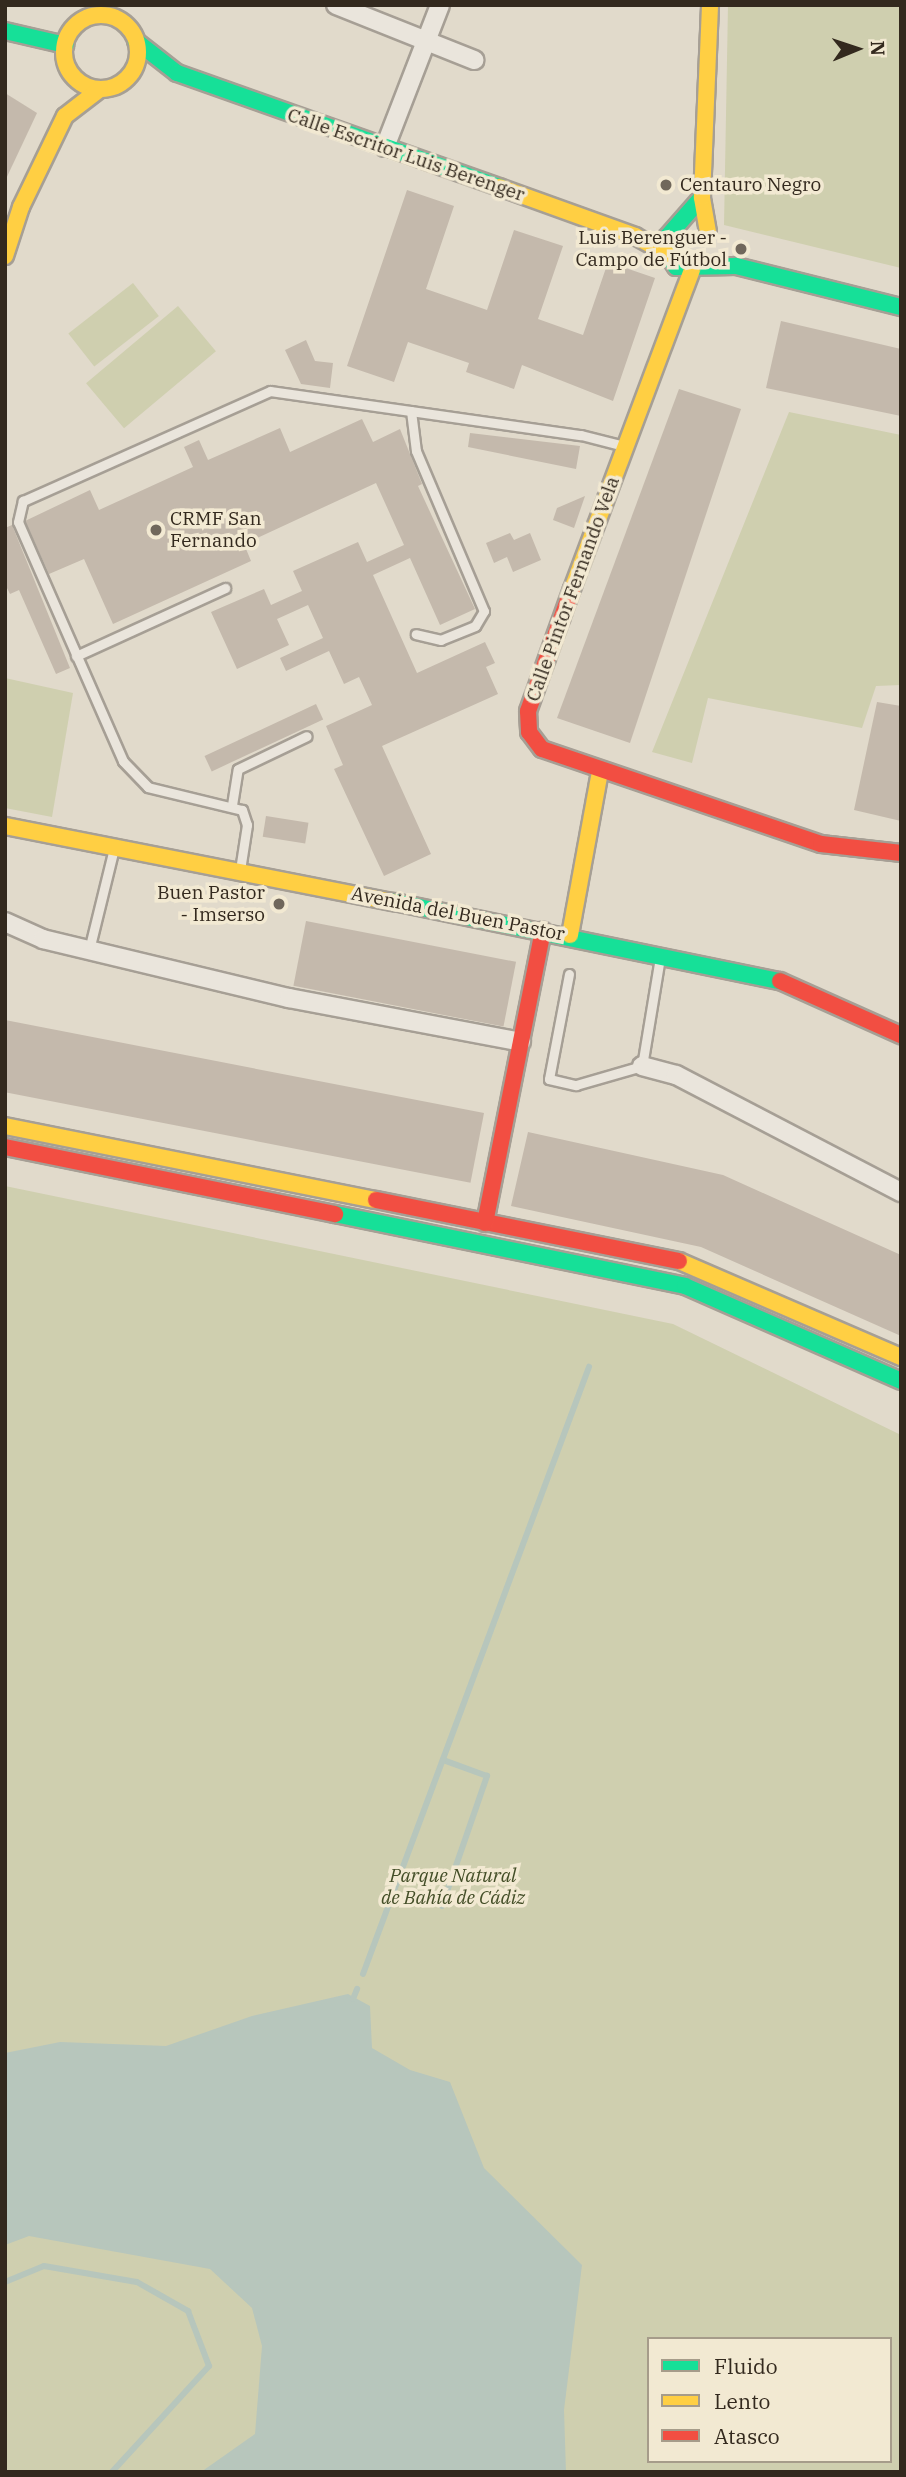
<!DOCTYPE html>
<html>
<head>
<meta charset="utf-8">
<style>
	body { margin:0 }
	#map { position:relative; width:906px; height:2477px; overflow:hidden; background:#e1dacb; font-family:"IBM Plex Serif",serif }
	div>[style] { position:absolute }
	.green>* { inset:0; background:#cfcfaf; transform-origin:0 0 }
	.water>* { inset:0; background:#b7c6bc }
	.stream>* { height:6px; margin:-3px; padding:0 3px; transform-origin:3px; border-radius:3px; background:#b7c6bc }
	.building>* { inset:0; background:#c4b9ac; transform-origin:0 0 }
	.roads { filter:drop-shadow(2px 0 #a69f95) drop-shadow(-2px 0 #a69f95) drop-shadow(0 2px #a69f95) drop-shadow(0 -2px #a69f95) }
	.lane>* { height:9px; margin:-4.5px; padding:0 4.5px; transform-origin:4.5px; border-radius:4.5px; background:#eae5dc }
	.street>* { height:18px; margin:-9px; padding:0 9px; transform-origin:9px; border-radius:9px; background:#eae5dc }
	.fast>* { height:16px; margin:-8px; padding:0 8px; transform-origin:8px; border-radius:8px; background:#16e098 }
	.slow>* { height:16px; margin:-8px; padding:0 8px; transform-origin:8px; border-radius:8px; background:#ffcf43 }
	.slow>.ring { margin:-8px; padding:0; box-sizing:content-box; background:none; border:16px solid #ffcf43; border-radius:50% }
	.jam>* { height:16px; margin:-8px; padding:0 8px; transform-origin:8px; border-radius:8px; background:#f24e42 }
	.dots>* { width:19px; height:19px; translate:-50% -50%; box-sizing:border-box; border:4px solid #f2e9d2; border-radius:50% }
	span { translate:-50% -50%; white-space:nowrap; text-align:center; line-height:1.15; -webkit-text-stroke:7px #f2e9d2; paint-order:stroke }
	.street-label { font-size:19px; color:#33291e }
	.poi-label { font-size:19px; color:#33291e }
	.left { translate:0 -50%; text-align:left }
	.right { translate:-100% -50%; text-align:right }
	.park-label { font-size:19px; color:#434e27; font-style:italic }
	.frame { position:absolute; inset:0; border:7px solid #33291e; pointer-events:none }
	.legend { position:absolute; left:647px; top:2337px; width:245px; height:126px; box-sizing:border-box; background:#f2e9d2; border:2px solid #a69c8a; margin:0; padding:9px 12px; list-style:none; font-size:21px; color:#33291e }
	.legend li { display:flex; align-items:center; gap:14px; height:35px }
	.legend b { width:35px; border:2px solid #a69c8a }
	.north { position:absolute; left:822px; top:14px; width:70px; height:70px; -webkit-text-stroke:5px #f2e9d2; paint-order:stroke; rotate:88deg; font-size:19px; font-weight:700; line-height:28px; text-align:center; color:#33291e }
	.north::after { content:''; display:block; margin:auto; width:24px; height:32px; background:#33291e; clip-path:polygon(50% 0,100% 100%,50% 72%,0 100%) }
</style>
</head>
<body>
<div id="map">
	<div class="green">
		<div style="clip-path:polygon(728px 5px,901px 5px,901px 268px,724px 225px)"></div>
		<div style="left:133px;top:283px;width:42px;height:82px;rotate:52deg"></div>
		<div style="left:178px;top:306px;width:59px;height:120px;rotate:50deg"></div>
		<div style="clip-path:polygon(789px 412px,901px 435px,901px 685px,876px 686px,862px 728px,708px 698px,692px 763px,652px 752px)"></div>
		<div style="clip-path:polygon(5px 678px,73px 693px,52px 817px,5px 808px)"></div>
		<div style="clip-path:polygon(evenodd,5px 1186px,673px 1324px,901px 1435px,901px 2472px,5px 2472px,5px 1186px,649px 2339px,890px 2339px,890px 2461px,649px 2461px,649px 2339px)"></div>
	</div>
	<div class="water">
		<div style="clip-path:polygon(348px 1994px,370px 2006px,372px 2048px,410px 2070px,450px 2082px,484px 2168px,582px 2265px,564px 2410px,566px 2472px,201px 2472px,255px 2434px,262px 2346px,252px 2308px,210px 2269px,29px 2236px,5px 2245px,5px 2053px,60px 2042px,166px 2046px,252px 2016px)"></div>
	</div>
	<div class="stream">
		<div style="left:442px;top:1906px;width:138px;rotate:-70.9deg"></div>
		<div style="left:487px;top:1776px;width:47px;rotate:-160deg"></div>
		<div style="left:363px;top:1974px;width:648px;rotate:-69.58deg"></div>
		<div style="left:353px;top:1999px;width:11px;rotate:-68deg"></div>
		<div style="left:5px;top:2282px;width:42px;rotate:-22.3deg"></div>
		<div style="left:44px;top:2266px;width:94px;rotate:9.8deg"></div>
		<div style="left:137px;top:2282px;width:59px;rotate:29.6deg"></div>
		<div style="left:188px;top:2311px;width:59px;rotate:69.1deg"></div>
		<div style="left:209px;top:2366px;width:144px;rotate:132.5deg"></div>
	</div>
	<div class="building">
		<div style="clip-path:polygon(5px 93px,37px 113px,5px 181px)"></div>
		<div style="clip-path:polygon(407px 190px,454px 206px,426px 289px,487px 310px,514px 230px,563px 246px,538px 319px,583px 335px,608px 262px,655px 278px,613px 401px,522px 365px,514px 389px,466px 372px,469px 363px,408px 342px,394px 382px,347px 366px)"></div>
		<div style="clip-path:polygon(781px 321px,901px 349px,901px 416px,766px 388px)"></div>
		<div style="clip-path:polygon(306px 340px,315px 361px,333px 363px,330px 388px,301px 384px,285px 350px)"></div>
		<div style="clip-path:polygon(679px 389px,741px 409px,630px 743px,557px 718px)"></div>
		<div style="clip-path:polygon(362px 419px,373px 442px,400px 429px,422px 484px,418px 486px,475px 609px,440px 625px,410px 558px,373px 575px,417px 673px,485px 642px,495px 663px,486px 667px,498px 694px,382px 746px,431px 854px,384px 876px,334px 769px,343px 765px,326px 726px,372px 705px,359px 677px,344px 684px,329px 651px,286px 671px,280px 658px,323px 638px,308px 605px,277px 619px,289px 645px,237px 669px,211px 612px,264px 589px,271px 605px,302px 591px,293px 571px,358px 542px,367px 562px,404px 545px,376px 483px,244px 544px,251px 561px,113px 624px,84px 559px,49px 574px,25px 521px,90px 490px,99px 510px,193px 467px,184px 447px,199px 440px,208px 460px,280px 428px,290px 452px)"></div>
		<div style="clip-path:polygon(470px 433px,580px 446px,576px 469px,468px 447px)"></div>
		<div style="clip-path:polygon(585px 496px,574px 528px,553px 520px,557px 508px)"></div>
		<div style="clip-path:polygon(12px 525px,70px 668px,56px 674px,19px 590px,10px 594px,5px 584px,5px 528px)"></div>
		<div style="clip-path:polygon(510px 533px,514px 540px,530px 533px,541px 560px,513px 572px,507px 557px,494px 563px,486px 543px)"></div>
		<div style="clip-path:polygon(877px 702px,901px 706px,901px 821px,854px 810px)"></div>
		<div style="left:316px;top:704px;width:17px;height:123px;rotate:65deg"></div>
		<div style="left:266px;top:816px;width:43px;height:21px;rotate:9deg"></div>
		<div style="left:306px;top:921px;width:214px;height:66px;rotate:11deg"></div>
		<div style="left:5px;top:1020px;width:488px;height:71px;rotate:11deg"></div>
		<div style="clip-path:polygon(528px 1132px,723px 1175px,901px 1255px,901px 1336px,701px 1247px,511px 1206px)"></div>
	</div>
	<div class="roads">
		<div class="lane">
			<div style="left:411px;top:411px;width:40px;rotate:82.9deg"></div>
			<div style="left:416px;top:451px;width:174px;rotate:67deg"></div>
			<div style="left:484px;top:611px;width:17px;rotate:121deg"></div>
			<div style="left:475px;top:626px;width:37px;rotate:158deg"></div>
			<div style="left:441px;top:640px;width:26px;rotate:-167deg"></div>
			<div style="left:76px;top:656px;width:164px;rotate:-24.5deg"></div>
			<div style="left:232px;top:805px;width:36px;rotate:-81deg"></div>
			<div style="left:238px;top:769px;width:76px;rotate:-25.6deg"></div>
			<div style="left:240px;top:870px;width:46px;rotate:-81.2deg"></div>
			<div style="left:247px;top:825px;width:16px;rotate:-108deg"></div>
			<div style="left:242px;top:810px;width:97px;rotate:-166.3deg"></div>
			<div style="left:148px;top:787px;width:36px;rotate:-134deg"></div>
			<div style="left:123px;top:761px;width:261px;rotate:-113.7deg"></div>
			<div style="left:18px;top:522px;width:22px;rotate:-77deg"></div>
			<div style="left:23px;top:501px;width:270px;rotate:-24deg"></div>
			<div style="left:270px;top:391px;width:314px;rotate:8.1deg"></div>
			<div style="left:581px;top:435px;width:40px;rotate:14.4deg"></div>
			<div style="left:89px;top:950px;width:105px;rotate:-76.2deg"></div>
			<div style="left:569px;top:974px;width:107px;rotate:100.8deg"></div>
			<div style="left:549px;top:1079px;width:28px;rotate:13deg"></div>
			<div style="left:576px;top:1085px;width:69px;rotate:-16.1deg"></div>
			<div style="left:642px;top:1066px;width:110px;rotate:-80.6deg"></div>
		</div>
		<div class="street">
			<div style="left:336px;top:5px;width:149px;rotate:21.7deg"></div>
			<div style="left:385px;top:147px;width:152px;rotate:-68.8deg"></div>
			<div style="left:5px;top:922px;width:42px;rotate:24.1deg"></div>
			<div style="left:43px;top:939px;width:253px;rotate:13.5deg"></div>
			<div style="left:289px;top:998px;width:236px;rotate:10.7deg"></div>
			<div style="left:642px;top:1066px;width:35px;rotate:15deg"></div>
			<div style="left:676px;top:1075px;width:254px;rotate:27.5deg"></div>
		</div>
		<div class="fast">
			<div style="left:5px;top:31px;width:62px;rotate:13.1deg"></div>
			<div style="left:136px;top:41px;width:52px;rotate:38deg"></div>
			<div style="left:177px;top:73px;width:342px;rotate:19.5deg"></div>
			<div style="left:702px;top:197px;width:53px;rotate:131.2deg"></div>
			<div style="left:667px;top:237px;width:17px;rotate:90deg"></div>
			<div style="left:667px;top:254px;width:16px;rotate:55deg"></div>
			<div style="left:676px;top:267px;width:60px;rotate:-1deg"></div>
			<div style="left:736px;top:266px;width:170px;rotate:14deg"></div>
			<div style="left:394px;top:902px;width:394px;rotate:11.6deg"></div>
			<div style="left:335px;top:1214px;width:357px;rotate:11.6deg"></div>
			<div style="left:685px;top:1286px;width:236px;rotate:23.7deg"></div>
		</div>
		<div class="slow">
			<div class="ring" style="left:64px;top:15px;width:58px;height:58px"></div>
			<div style="left:499px;top:187px;width:145px;rotate:19.8deg"></div>
			<div style="left:635px;top:236px;width:37px;rotate:29deg"></div>
			<div style="left:708px;top:232px;width:36px;rotate:-100deg"></div>
			<div style="left:702px;top:197px;width:192px;rotate:-87.6deg"></div>
			<div style="left:5px;top:256px;width:52px;rotate:-71.9deg"></div>
			<div style="left:21px;top:207px;width:101px;rotate:-64.2deg"></div>
			<div style="left:65px;top:116px;width:44px;rotate:-37.6deg"></div>
			<div style="left:572px;top:589px;width:341px;rotate:-69.4deg"></div>
			<div style="left:5px;top:826px;width:396px;rotate:11.1deg"></div>
			<div style="left:570px;top:935px;width:167px;rotate:-79.6deg"></div>
			<div style="left:5px;top:1126px;width:378px;rotate:11.3deg"></div>
			<div style="left:679px;top:1261px;width:242px;rotate:23.4deg"></div>
		</div>
		<div class="jam">
			<div style="left:572px;top:589px;width:130px;rotate:109.8deg"></div>
			<div style="left:528px;top:711px;width:21px;rotate:87deg"></div>
			<div style="left:529px;top:732px;width:21px;rotate:53deg"></div>
			<div style="left:542px;top:749px;width:295px;rotate:18.8deg"></div>
			<div style="left:821px;top:844px;width:81px;rotate:6.4deg"></div>
			<div style="left:780px;top:981px;width:133px;rotate:24.1deg"></div>
			<div style="left:5px;top:1147px;width:337px;rotate:11.5deg"></div>
			<div style="left:376px;top:1200px;width:309px;rotate:11.4deg"></div>
			<div style="left:485px;top:1223px;width:298px;rotate:-78.8deg"></div>
		</div>
	</div>
	<div class="dots">
		<div style="left:666px;top:185px;background:#70675b"></div>
		<div style="left:741px;top:249px;background:#70675b"></div>
		<div style="left:156px;top:530px;background:#70675b"></div>
		<div style="left:279px;top:904px;background:#70675b"></div>
	</div>
	<div class="street-label">
		<span style="left:406px;top:155px;rotate:19deg">Calle Escritor Luis Berenger</span>
		<span style="left:573px;top:589px;rotate:-70deg">Calle Pintor Fernando Vela</span>
		<span style="left:458px;top:914px;rotate:11deg">Avenida del Buen Pastor</span>
	</div>
	<div class="poi-label">
		<span class="left" style="left:680px;top:185px">Centauro Negro</span>
		<span class="right" style="left:727px;top:249px">Luis Berenguer -<br>Campo de Fútbol</span>
		<span class="left" style="left:170px;top:530px">CRMF San<br>Fernando</span>
		<span class="right" style="left:265px;top:904px">Buen Pastor<br>- Imserso</span>
	</div>
	<div class="park-label">
		<span style="left:453px;top:1887px">Parque Natural<br>de Bahía de Cádiz</span>
	</div>
	<div class="frame"></div>
	<ul class="legend">
	<li><b style="height:9px;background:#16e098"></b>Fluido</li>
	<li><b style="height:9px;background:#ffcf43"></b>Lento</li>
	<li><b style="height:9px;background:#f24e42"></b>Atasco</li>
	</ul>
	<div class="north">N</div>
</div>
</body>
</html>
